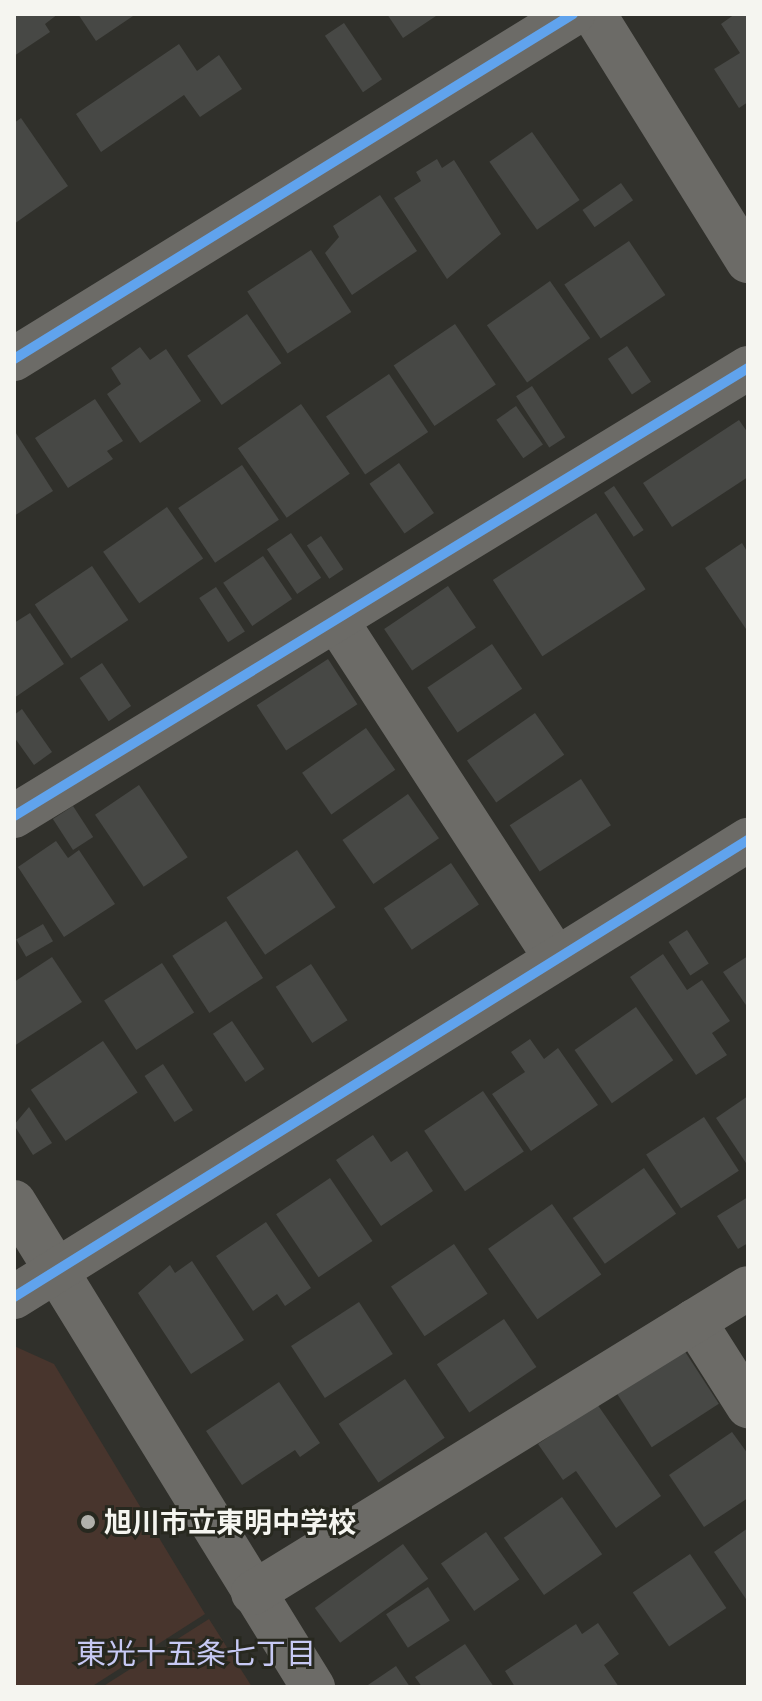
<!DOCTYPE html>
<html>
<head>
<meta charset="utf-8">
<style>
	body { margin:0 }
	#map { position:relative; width:762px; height:1701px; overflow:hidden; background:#30302b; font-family:"Archivo Narrow","Noto Sans JP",sans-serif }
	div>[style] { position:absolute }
	.green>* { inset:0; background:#48352d }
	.building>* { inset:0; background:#474845; transform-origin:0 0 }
	.minor>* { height:44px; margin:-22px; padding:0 22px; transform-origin:22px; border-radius:22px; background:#6c6b67 }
	.cycleway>* { height:10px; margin:-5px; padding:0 5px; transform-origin:5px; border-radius:5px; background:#60a3ed }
	.dots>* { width:22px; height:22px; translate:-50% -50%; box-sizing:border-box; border:4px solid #27281f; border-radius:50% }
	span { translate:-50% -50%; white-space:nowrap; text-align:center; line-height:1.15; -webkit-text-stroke:6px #27281f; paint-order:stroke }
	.poi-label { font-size:28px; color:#f5f5f0; font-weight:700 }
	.left { translate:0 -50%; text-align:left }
	.neighbourhood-label { font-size:30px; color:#c7c9f4 }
	.frame { position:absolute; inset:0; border:16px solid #f5f5f0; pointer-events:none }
</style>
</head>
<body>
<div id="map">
	<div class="green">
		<div style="clip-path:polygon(14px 1346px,54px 1364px,205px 1614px,91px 1687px,14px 1687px)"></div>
		<div style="clip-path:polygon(209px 1619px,252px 1687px,102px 1687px)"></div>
	</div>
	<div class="building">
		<div style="clip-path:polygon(14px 14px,58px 14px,45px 24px,50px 32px,14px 56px)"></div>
		<div style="clip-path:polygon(78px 14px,136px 14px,96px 41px)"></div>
		<div style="clip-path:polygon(387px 14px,439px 14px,403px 38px)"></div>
		<div style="clip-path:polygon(735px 14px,748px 14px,748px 102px,739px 108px,714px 69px,740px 53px,721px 24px)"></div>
		<div style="left:344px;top:23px;width:68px;height:23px;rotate:56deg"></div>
		<div style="clip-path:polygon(179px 44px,197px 71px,219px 55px,242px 89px,200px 117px,184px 95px,101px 152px,76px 114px)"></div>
		<div style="clip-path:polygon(21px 118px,68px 186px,14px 224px,14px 123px)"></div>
		<div style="left:532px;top:132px;width:83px;height:52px;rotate:55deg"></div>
		<div style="clip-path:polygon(437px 159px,442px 168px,454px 160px,501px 234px,447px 279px,394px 198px,421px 181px,416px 172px)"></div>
		<div style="left:621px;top:183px;width:21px;height:47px;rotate:55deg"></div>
		<div style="clip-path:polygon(380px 195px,417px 251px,352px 295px,325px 253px,339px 237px,333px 226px)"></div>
		<div style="left:629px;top:241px;width:65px;height:78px;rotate:56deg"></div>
		<div style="left:311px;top:250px;width:74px;height:76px;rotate:57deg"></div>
		<div style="left:550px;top:281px;width:70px;height:77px;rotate:55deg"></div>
		<div style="left:247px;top:314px;width:60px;height:73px;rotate:55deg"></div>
		<div style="left:455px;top:324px;width:73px;height:74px;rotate:56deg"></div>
		<div style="left:627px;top:346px;width:43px;height:23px;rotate:56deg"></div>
		<div style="clip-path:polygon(140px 347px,150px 360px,166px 349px,201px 401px,140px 443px,107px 394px,121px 384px,111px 368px)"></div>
		<div style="left:389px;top:374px;width:70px;height:76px;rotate:56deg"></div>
		<div style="left:532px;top:386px;width:61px;height:19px;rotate:57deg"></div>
		<div style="clip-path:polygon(95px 399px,123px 441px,107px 451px,113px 459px,68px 488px,35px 438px)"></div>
		<div style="left:301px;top:404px;width:85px;height:77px;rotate:55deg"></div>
		<div style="left:516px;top:406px;width:47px;height:24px;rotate:55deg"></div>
		<div style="clip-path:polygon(739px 420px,748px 433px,748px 477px,672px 527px,643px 483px)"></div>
		<div style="clip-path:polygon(14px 430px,53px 491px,14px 516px)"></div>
		<div style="left:399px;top:463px;width:61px;height:36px;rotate:55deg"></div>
		<div style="left:242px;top:465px;width:66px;height:77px;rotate:56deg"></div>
		<div style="left:614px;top:486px;width:53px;height:12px;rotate:56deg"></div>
		<div style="left:167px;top:507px;width:63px;height:78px;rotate:55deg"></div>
		<div style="left:596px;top:513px;width:91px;height:123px;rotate:57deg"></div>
		<div style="left:291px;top:533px;width:54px;height:29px;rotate:56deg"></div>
		<div style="left:321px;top:536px;width:40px;height:17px;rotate:56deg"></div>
		<div style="clip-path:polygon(742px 543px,748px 553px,748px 632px,705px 568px)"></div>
		<div style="left:263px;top:556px;width:52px;height:48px;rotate:56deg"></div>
		<div style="left:92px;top:566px;width:65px;height:69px;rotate:56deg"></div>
		<div style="left:448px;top:586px;width:50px;height:77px;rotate:56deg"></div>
		<div style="left:216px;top:587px;width:53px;height:20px;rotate:57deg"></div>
		<div style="clip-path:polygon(30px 613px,64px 664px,14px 698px,14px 623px)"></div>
		<div style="left:492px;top:644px;width:54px;height:78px;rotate:56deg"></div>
		<div style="left:328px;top:659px;width:54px;height:85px;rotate:57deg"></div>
		<div style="left:102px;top:663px;width:52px;height:27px;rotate:56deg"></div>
		<div style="clip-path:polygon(22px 709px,52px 752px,34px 765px,14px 737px,14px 715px)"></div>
		<div style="left:535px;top:713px;width:51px;height:83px;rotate:55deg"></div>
		<div style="left:366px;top:728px;width:51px;height:78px;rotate:55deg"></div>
		<div style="left:581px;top:779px;width:55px;height:85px;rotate:57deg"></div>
		<div style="left:139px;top:785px;width:87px;height:53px;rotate:56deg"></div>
		<div style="left:408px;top:794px;width:54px;height:80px;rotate:55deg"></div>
		<div style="left:73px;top:806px;width:37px;height:24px;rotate:57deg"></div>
		<div style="clip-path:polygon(56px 841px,68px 858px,79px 850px,115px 904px,64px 937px,18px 867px)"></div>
		<div style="left:297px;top:850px;width:69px;height:85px;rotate:56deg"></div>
		<div style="left:451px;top:863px;width:50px;height:81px;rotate:56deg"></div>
		<div style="left:226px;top:921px;width:68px;height:64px;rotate:57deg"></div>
		<div style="left:43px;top:924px;width:20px;height:31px;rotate:60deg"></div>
		<div style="left:687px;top:930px;width:40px;height:22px;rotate:57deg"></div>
		<div style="clip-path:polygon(663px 954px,687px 990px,702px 980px,730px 1021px,712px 1033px,727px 1055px,696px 1075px,630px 977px)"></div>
		<div style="clip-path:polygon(748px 956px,748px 1008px,723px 972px)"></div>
		<div style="clip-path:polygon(52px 957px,82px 1002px,14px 1046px,14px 982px)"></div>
		<div style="left:162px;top:963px;width:59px;height:69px;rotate:57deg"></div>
		<div style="left:311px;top:964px;width:67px;height:42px;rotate:57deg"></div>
		<div style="left:636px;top:1007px;width:65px;height:75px;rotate:55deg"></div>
		<div style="left:232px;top:1021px;width:58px;height:23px;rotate:56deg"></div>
		<div style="clip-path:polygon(530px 1039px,544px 1059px,558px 1048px,598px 1105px,531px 1151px,492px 1094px,525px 1072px,511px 1052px)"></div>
		<div style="left:103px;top:1041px;width:62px;height:87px;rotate:56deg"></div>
		<div style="left:163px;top:1064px;width:55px;height:22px;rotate:57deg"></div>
		<div style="left:483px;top:1091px;width:73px;height:71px;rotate:56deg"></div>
		<div style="clip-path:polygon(748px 1096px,748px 1166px,716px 1118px)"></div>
		<div style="clip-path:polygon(29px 1107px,52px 1143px,33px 1155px,14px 1125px)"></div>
		<div style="left:704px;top:1117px;width:64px;height:69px;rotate:57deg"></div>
		<div style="clip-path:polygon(373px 1135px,391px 1162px,407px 1151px,433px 1191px,381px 1226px,336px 1160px)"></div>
		<div style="left:644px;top:1168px;width:56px;height:87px;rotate:55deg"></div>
		<div style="left:330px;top:1178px;width:76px;height:65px;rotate:56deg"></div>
		<div style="clip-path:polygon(748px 1197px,748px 1243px,738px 1249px,717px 1216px)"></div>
		<div style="left:552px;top:1204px;width:86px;height:78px;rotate:55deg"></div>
		<div style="clip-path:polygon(266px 1222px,311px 1288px,285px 1306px,277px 1294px,253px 1311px,216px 1256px)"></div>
		<div style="left:454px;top:1244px;width:60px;height:76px;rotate:56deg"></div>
		<div style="clip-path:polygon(192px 1261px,244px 1340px,191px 1374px,138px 1293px,170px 1265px,175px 1273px)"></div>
		<div style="left:359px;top:1302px;width:62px;height:81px;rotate:57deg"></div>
		<div style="left:504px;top:1319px;width:58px;height:81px;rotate:56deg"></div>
		<div style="left:684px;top:1350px;width:64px;height:80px;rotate:57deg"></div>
		<div style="left:405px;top:1379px;width:71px;height:80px;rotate:56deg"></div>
		<div style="clip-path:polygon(279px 1382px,320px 1443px,300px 1457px,295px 1450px,242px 1485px,206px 1431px)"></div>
		<div style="clip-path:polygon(597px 1404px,661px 1496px,616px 1528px,576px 1471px,563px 1480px,538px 1444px)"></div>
		<div style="clip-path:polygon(732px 1432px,748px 1454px,748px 1498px,704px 1527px,669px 1475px)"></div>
		<div style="left:562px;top:1497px;width:70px;height:71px;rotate:55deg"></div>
		<div style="clip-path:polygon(748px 1528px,748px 1602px,714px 1552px)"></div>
		<div style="left:486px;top:1532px;width:58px;height:55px;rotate:55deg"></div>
		<div style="left:403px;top:1544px;width:43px;height:109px;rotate:54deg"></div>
		<div style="left:690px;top:1554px;width:65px;height:69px;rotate:56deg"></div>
		<div style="left:428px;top:1587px;width:40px;height:50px;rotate:57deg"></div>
		<div style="clip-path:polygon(598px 1623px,619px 1654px,604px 1665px,619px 1687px,515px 1687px,505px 1671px,576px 1624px,582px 1634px)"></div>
		<div style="clip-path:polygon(465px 1644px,494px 1687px,422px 1687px,415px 1677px)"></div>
		<div style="clip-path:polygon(396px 1666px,410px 1687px,365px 1687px)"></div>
	</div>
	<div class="minor">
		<div style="left:594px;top:14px;width:291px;rotate:58.1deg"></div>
		<div style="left:14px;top:359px;width:657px;rotate:-31.68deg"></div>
		<div style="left:336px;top:620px;width:404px;rotate:57deg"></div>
		<div style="left:14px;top:816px;width:860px;rotate:-31.4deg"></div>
		<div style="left:14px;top:1202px;width:570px;rotate:58.35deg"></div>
		<div style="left:14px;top:1297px;width:865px;rotate:-31.91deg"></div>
		<div style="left:694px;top:1321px;width:101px;rotate:57.6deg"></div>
		<div style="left:253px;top:1593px;width:581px;rotate:-31.64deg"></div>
	</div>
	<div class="cycleway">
		<div style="left:14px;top:359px;width:657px;rotate:-31.68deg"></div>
		<div style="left:14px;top:816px;width:860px;rotate:-31.4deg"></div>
		<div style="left:14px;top:1297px;width:865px;rotate:-31.91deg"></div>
	</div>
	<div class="dots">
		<div style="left:88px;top:1522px;background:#b0b0ab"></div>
	</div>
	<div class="poi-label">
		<span class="left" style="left:104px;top:1522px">旭川市立東明中学校</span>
	</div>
	<div class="neighbourhood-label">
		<span style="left:196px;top:1653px">東光十五条七丁目</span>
	</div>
	<div class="frame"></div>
</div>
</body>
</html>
